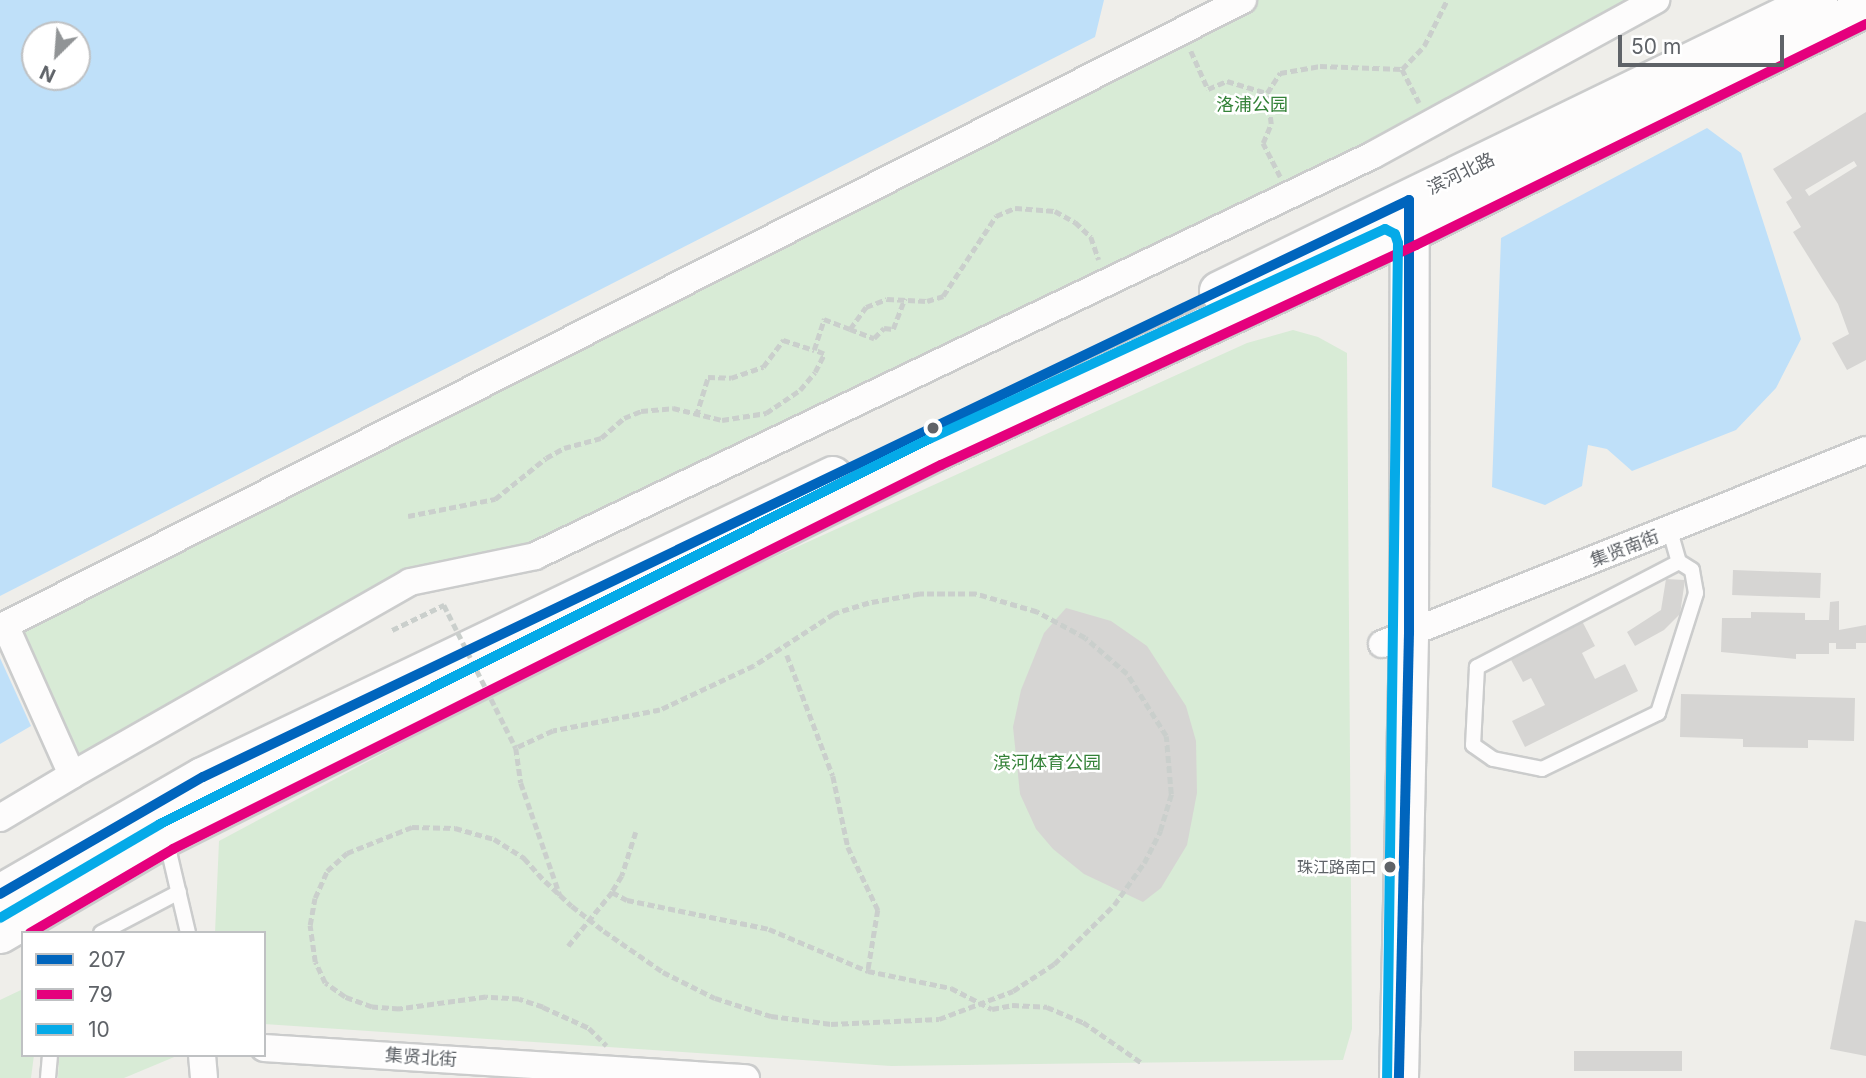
<!DOCTYPE html>
<html>
<head>
<meta charset="utf-8">
<style>
	body { margin:0 }
	#map { position:relative; width:1866px; height:1078px; overflow:hidden; background:#efeeea; font-family:Inter,"Noto Sans SC",sans-serif }
	div>[style] { position:absolute }
	.green>* { inset:0; background:#d8ebd6 }
	.water>* { inset:0; background:#bfe0f9 }
	.building>* { inset:0; background:#d6d5d3; transform-origin:0 0 }
	.path>* { height:4.5px; margin-top:-2.25px; transform-origin:0; background:repeating-linear-gradient(90deg,#cacfcc 0 7px,transparent 0 10.5px) }
	.roads { filter:drop-shadow(2px 0 #cbcccc) drop-shadow(-2px 0 #cbcccc) drop-shadow(0 2px #cbcccc) drop-shadow(0 -2px #cbcccc) }
	.lane>* { height:14px; margin:-7px; padding:0 7px; transform-origin:7px; border-radius:7px; background:#fdfcfc }
	.street>* { height:26px; margin:-13px; padding:0 13px; transform-origin:13px; border-radius:13px; background:#fdfcfc }
	.secondary>* { height:38px; margin:-19px; padding:0 19px; transform-origin:19px; border-radius:19px; background:#fdfcfc }
	.path-bridge>* { height:4.5px; margin-top:-2.25px; transform-origin:0; background:repeating-linear-gradient(90deg,#cacfcc 0 7px,transparent 0 10.5px) }
	.bus-1>* { height:10px; margin:-5px; padding:0 5px; transform-origin:5px; border-radius:5px; background:#0065bd }
	.bus-2>* { height:10px; margin:-5px; padding:0 5px; transform-origin:5px; border-radius:5px; background:#e5007d }
	.bus-3>* { height:10px; margin:-5px; padding:0 5px; transform-origin:5px; border-radius:5px; background:#05aae8 }
	.dots>* { width:19px; height:19px; translate:-50% -50%; box-sizing:border-box; border:4px solid #fff; border-radius:50% }
	span { translate:-50% -50%; white-space:nowrap; text-align:center; line-height:1.15; -webkit-text-stroke:5px #fff; paint-order:stroke }
	.bus-label { font-size:16px; color:#5f6368 }
	.right { translate:-100% -50%; text-align:right }
	.park-label { font-size:18px; color:#348238 }
	.street-label { font-size:18px; color:#5f6368 }
	.legend { position:absolute; left:21px; top:931px; width:245px; height:126px; box-sizing:border-box; background:#fff; border:2px solid #bfc1c3; margin:0; padding:9px 12px; list-style:none; font-size:21px; color:#5f6368 }
	.legend li { display:flex; align-items:center; gap:14px; height:35px }
	.legend b { width:35px; border:2px solid #bfc1c3 }
	.north { position:absolute; left:21px; top:21px; width:70px; height:70px; box-sizing:border-box; background:#fff; border:2px solid #bfc1c3; border-radius:50%; rotate:205deg; font-size:19px; font-weight:700; line-height:28px; text-align:center; color:#5f6368 }
	.north::after { content:''; display:block; margin:auto; width:24px; height:32px; background:#919496; clip-path:polygon(50% 0,100% 100%,50% 72%,0 100%) }
	.scale { position:absolute; left:1618px; top:35px; width:166px; height:32px; box-sizing:border-box; border:4px solid #5f6368; border-top:0; padding-left:9px; font-size:21px; line-height:24px; white-space:nowrap; color:#5f6368; -webkit-text-stroke:5px #fff; paint-order:stroke }
</style>
</head>
<body>
<div id="map">
	<div class="green">
		<div style="clip-path:polygon(1243px 0,1656px 0,535px 556px,410px 582px,72px 775px,5px 625px)"></div>
		<div style="clip-path:polygon(1293px 330px,1318px 337px,1347px 353px,1352px 1029px,1343px 1060px,891px 1066px,264px 1024px,264px 933px,215px 933px,219px 841px,620px 627px,1247px 343px)"></div>
		<div style="clip-path:polygon(23px 989px,23px 1055px,34px 1055px,31px 1078px,0 1078px,0 1000px)"></div>
		<div style="clip-path:polygon(59px 1055px,179px 1055px,124px 1078px,58px 1078px)"></div>
	</div>
	<div class="water">
		<div style="clip-path:polygon(evenodd,0 0,1104px 0,1095px 37px,0 596px,0 0,35px 35px,77px 35px,77px 77px,35px 77px,35px 35px)"></div>
		<div style="clip-path:polygon(1707px 128px,1741px 153px,1801px 339px,1776px 388px,1736px 430px,1632px 471px,1607px 449px,1588px 445px,1582px 486px,1545px 505px,1492px 487px,1501px 238px)"></div>
		<div style="clip-path:polygon(0 658px,31px 726px,0 744px)"></div>
	</div>
	<div class="building">
		<div style="clip-path:polygon(evenodd,1866px 112px,1866px 360px,1847px 370px,1832px 343px,1849px 334px,1838px 304px,1793px 232px,1801px 227px,1786px 202px,1792px 198px,1773px 169px,1866px 112px,1854px 161px,1857px 166px,1809px 196px,1805px 190px,1854px 161px)"></div>
		<div style="left:1733px;top:570px;width:88px;height:25px;rotate:2deg"></div>
		<div style="clip-path:polygon(1666px 579px,1685px 580px,1680px 614px,1664px 630px,1635px 646px,1627px 632px,1661px 610px)"></div>
		<div style="clip-path:polygon(1839px 601px,1839px 630px,1866px 625px,1866px 643px,1856px 643px,1856px 649px,1836px 649px,1836px 643px,1829px 643px,1829px 654px,1796px 654px,1796px 659px,1721px 652px,1722px 618px,1751px 618px,1751px 612px,1805px 613px,1805px 620px,1829px 620px,1830px 602px)"></div>
		<div style="clip-path:polygon(1066px 608px,1111px 621px,1147px 646px,1186px 706px,1196px 741px,1197px 793px,1187px 845px,1161px 888px,1143px 902px,1084px 874px,1053px 849px,1036px 829px,1020px 794px,1013px 727px,1021px 690px,1044px 633px)"></div>
		<div style="clip-path:polygon(1582px 621px,1595px 646px,1582px 653px,1595px 679px,1625px 664px,1638px 691px,1525px 747px,1512px 721px,1545px 705px,1531px 678px,1523px 682px,1510px 658px)"></div>
		<div style="clip-path:polygon(1681px 694px,1855px 698px,1854px 741px,1808px 740px,1808px 748px,1743px 747px,1743px 739px,1680px 737px)"></div>
		<div style="clip-path:polygon(1855px 920px,1866px 922px,1866px 1056px,1830px 1049px)"></div>
		<div style="left:1574px;top:1051px;width:108px;height:20px"></div>
	</div>
	<div class="path">
		<div style="left:1191px;top:51px;width:42px;rotate:65.9deg"></div>
		<div style="left:1208px;top:89px;width:21px;rotate:-23deg"></div>
		<div style="left:1227px;top:81px;width:42px;rotate:16.7deg"></div>
		<div style="left:1402px;top:69px;width:38px;rotate:63deg"></div>
		<div style="left:1280px;top:177px;width:38px;rotate:-117deg"></div>
		<div style="left:1263px;top:143px;width:21px;rotate:-67deg"></div>
		<div style="left:1271px;top:124px;width:31px;rotate:-97deg"></div>
		<div style="left:1267px;top:93px;width:24px;rotate:-57deg"></div>
		<div style="left:1280px;top:73px;width:41px;rotate:-9.9deg"></div>
		<div style="left:1320px;top:66px;width:82px;rotate:2.1deg"></div>
		<div style="left:1402px;top:69px;width:32px;rotate:-46deg"></div>
		<div style="left:1424px;top:46px;width:51px;rotate:-63.4deg"></div>
		<div style="left:850px;top:329px;width:26px;rotate:21deg"></div>
		<div style="left:874px;top:338px;width:14px;rotate:-45deg"></div>
		<div style="left:884px;top:328px;width:9px;rotate:6deg"></div>
		<div style="left:893px;top:329px;width:33px;rotate:-69deg"></div>
		<div style="left:696px;top:416px;width:41px;rotate:-72.9deg"></div>
		<div style="left:708px;top:377px;width:23px;rotate:2deg"></div>
		<div style="left:731px;top:378px;width:34px;rotate:-19deg"></div>
		<div style="left:763px;top:367px;width:34px;rotate:-53deg"></div>
		<div style="left:783px;top:340px;width:33px;rotate:18deg"></div>
		<div style="left:408px;top:516px;width:89px;rotate:-11.1deg"></div>
		<div style="left:495px;top:499px;width:65px;rotate:-38.8deg"></div>
		<div style="left:546px;top:458px;width:21px;rotate:-29deg"></div>
		<div style="left:564px;top:448px;width:38px;rotate:-15deg"></div>
		<div style="left:601px;top:438px;width:30px;rotate:-41deg"></div>
		<div style="left:624px;top:418px;width:18px;rotate:-22deg"></div>
		<div style="left:641px;top:411px;width:32px;rotate:-5deg"></div>
		<div style="left:673px;top:408px;width:50px;rotate:13.8deg"></div>
		<div style="left:722px;top:420px;width:45px;rotate:-9deg"></div>
		<div style="left:766px;top:413px;width:41px;rotate:-34.1deg"></div>
		<div style="left:800px;top:390px;width:23px;rotate:-50deg"></div>
		<div style="left:815px;top:372px;width:20px;rotate:-63deg"></div>
		<div style="left:824px;top:354px;width:11px;rotate:-158deg"></div>
		<div style="left:814px;top:350px;width:33px;rotate:-72deg"></div>
		<div style="left:824px;top:319px;width:28px;rotate:21deg"></div>
		<div style="left:850px;top:329px;width:27px;rotate:-54deg"></div>
		<div style="left:866px;top:307px;width:22px;rotate:-21deg"></div>
		<div style="left:887px;top:299px;width:40px;rotate:2.9deg"></div>
		<div style="left:927px;top:301px;width:17px;rotate:-17deg"></div>
		<div style="left:943px;top:296px;width:96px;rotate:-56.5deg"></div>
		<div style="left:996px;top:216px;width:21px;rotate:-23deg"></div>
		<div style="left:1015px;top:208px;width:40px;rotate:4.3deg"></div>
		<div style="left:1055px;top:211px;width:23px;rotate:29deg"></div>
		<div style="left:1075px;top:222px;width:22px;rotate:43deg"></div>
		<div style="left:1091px;top:237px;width:24px;rotate:71deg"></div>
		<div style="left:392px;top:630px;width:58px;rotate:-25.7deg"></div>
		<div style="left:787px;top:655px;width:129px;rotate:69.2deg"></div>
		<div style="left:833px;top:776px;width:73px;rotate:78.1deg"></div>
		<div style="left:848px;top:847px;width:70px;rotate:64.5deg"></div>
		<div style="left:878px;top:910px;width:62px;rotate:99.3deg"></div>
		<div style="left:636px;top:832px;width:46px;rotate:107.7deg"></div>
		<div style="left:622px;top:876px;width:19px;rotate:122deg"></div>
		<div style="left:612px;top:892px;width:17px;rotate:28deg"></div>
		<div style="left:627px;top:900px;width:145px;rotate:11.5deg"></div>
		<div style="left:769px;top:929px;width:108px;rotate:23deg"></div>
		<div style="left:868px;top:971px;width:85px;rotate:11.6deg"></div>
		<div style="left:951px;top:988px;width:46px;rotate:27.1deg"></div>
		<div style="left:992px;top:1009px;width:20px;rotate:-11deg"></div>
		<div style="left:1012px;top:1005px;width:35px;rotate:3deg"></div>
		<div style="left:1047px;top:1007px;width:39px;rotate:23deg"></div>
		<div style="left:1083px;top:1022px;width:72px;rotate:34.8deg"></div>
		<div style="left:568px;top:946px;width:70px;rotate:-50.8deg"></div>
		<div style="left:543px;top:1007px;width:51px;rotate:24.5deg"></div>
		<div style="left:589px;top:1028px;width:25px;rotate:45deg"></div>
	</div>
	<div class="roads">
		<div class="lane">
			<div style="left:1670px;top:531px;width:32px;rotate:74deg"></div>
			<div style="left:1679px;top:562px;width:228px;rotate:152.5deg"></div>
			<div style="left:1477px;top:667px;width:78px;rotate:92.9deg"></div>
			<div style="left:1473px;top:745px;width:24px;rotate:35deg"></div>
			<div style="left:1493px;top:759px;width:50px;rotate:11.5deg"></div>
			<div style="left:1542px;top:769px;width:129px;rotate:-25.8deg"></div>
			<div style="left:1658px;top:713px;width:126px;rotate:-72.4deg"></div>
			<div style="left:1696px;top:593px;width:23px;rotate:-100deg"></div>
			<div style="left:1692px;top:570px;width:15px;rotate:-148deg"></div>
			<div style="left:166px;top:839px;width:97px;rotate:76.8deg"></div>
			<div style="left:101px;top:933px;width:88px;rotate:-27.7deg"></div>
			<div style="left:48px;top:1078px;width:23px;rotate:-85deg"></div>
		</div>
		<div class="street">
			<div style="left:1243px;top:0;width:1387px;rotate:153.21deg"></div>
			<div style="left:5px;top:625px;width:164px;rotate:65.9deg"></div>
			<div style="left:72px;top:775px;width:389px;rotate:-29.7deg"></div>
			<div style="left:410px;top:582px;width:128px;rotate:-11.7deg"></div>
			<div style="left:535px;top:556px;width:929px;rotate:-25.57deg"></div>
			<div style="left:1373px;top:155px;width:323px;rotate:-28.7deg"></div>
			<div style="left:1382px;top:644px;width:521px;rotate:-21.84deg"></div>
			<div style="left:0;top:818px;width:84px;rotate:-30.8deg"></div>
			<div style="left:264px;top:1048px;width:483px;rotate:3.6deg"></div>
			<div style="left:202px;top:1055px;width:23px;rotate:85deg"></div>
		</div>
		<div class="secondary">
			<div style="left:1219px;top:291px;width:666px;rotate:-25.91deg"></div>
			<div style="left:0;top:894px;width:234px;rotate:-30deg"></div>
			<div style="left:203px;top:777px;width:698px;rotate:-25.54deg"></div>
			<div style="left:0;top:934px;width:192px;rotate:-30.3deg"></div>
			<div style="left:166px;top:837px;width:860px;rotate:-26.59deg"></div>
			<div style="left:935px;top:452px;width:523px;rotate:-24.85deg"></div>
			<div style="left:1410px;top:232px;width:508px;rotate:-26.16deg"></div>
			<div style="left:1399px;top:1078px;width:445px;rotate:-88.7deg"></div>
			<div style="left:1409px;top:633px;width:424px;rotate:-89.9deg"></div>
		</div>
	</div>
	<div class="path-bridge">
		<div style="left:444px;top:605px;width:160px;rotate:63.3deg"></div>
		<div style="left:543px;top:1007px;width:25px;rotate:-162deg"></div>
		<div style="left:519px;top:999px;width:33px;rotate:-177deg"></div>
		<div style="left:486px;top:997px;width:88px;rotate:172.1deg"></div>
		<div style="left:399px;top:1009px;width:27px;rotate:-176deg"></div>
		<div style="left:372px;top:1007px;width:29px;rotate:-160deg"></div>
		<div style="left:345px;top:997px;width:24px;rotate:-145deg"></div>
		<div style="left:325px;top:983px;width:23px;rotate:-115deg"></div>
		<div style="left:315px;top:962px;width:37px;rotate:-98deg"></div>
		<div style="left:310px;top:925px;width:27px;rotate:-80deg"></div>
		<div style="left:315px;top:898px;width:30px;rotate:-66deg"></div>
		<div style="left:327px;top:871px;width:27px;rotate:-42deg"></div>
		<div style="left:347px;top:853px;width:70px;rotate:-21.8deg"></div>
		<div style="left:412px;top:827px;width:43px;rotate:1.3deg"></div>
		<div style="left:455px;top:828px;width:41px;rotate:15.8deg"></div>
		<div style="left:494px;top:839px;width:36px;rotate:32deg"></div>
		<div style="left:524px;top:858px;width:31px;rotate:48deg"></div>
		<div style="left:545px;top:881px;width:21px;rotate:43deg"></div>
		<div style="left:560px;top:895px;width:16px;rotate:43deg"></div>
		<div style="left:572px;top:906px;width:41px;rotate:38deg"></div>
		<div style="left:604px;top:931px;width:72px;rotate:34.8deg"></div>
		<div style="left:663px;top:972px;width:58px;rotate:26.6deg"></div>
		<div style="left:715px;top:998px;width:59px;rotate:17.8deg"></div>
		<div style="left:771px;top:1016px;width:61px;rotate:7.6deg"></div>
		<div style="left:831px;top:1024px;width:108px;rotate:-2.7deg"></div>
		<div style="left:939px;top:1019px;width:79px;rotate:-20.7deg"></div>
		<div style="left:1013px;top:991px;width:49px;rotate:-33.4deg"></div>
		<div style="left:1054px;top:964px;width:84px;rotate:-44.5deg"></div>
		<div style="left:1114px;top:905px;width:52px;rotate:-54.5deg"></div>
		<div style="left:1144px;top:863px;width:36px;rotate:-63deg"></div>
		<div style="left:1160px;top:831px;width:39px;rotate:-73deg"></div>
		<div style="left:1171px;top:794px;width:58px;rotate:-94.9deg"></div>
		<div style="left:1166px;top:736px;width:73px;rotate:-122.2deg"></div>
		<div style="left:1127px;top:674px;width:55px;rotate:-139.4deg"></div>
		<div style="left:1085px;top:638px;width:55px;rotate:-151.6deg"></div>
		<div style="left:1037px;top:612px;width:64px;rotate:-163.6deg"></div>
		<div style="left:976px;top:594px;width:56px;rotate:180deg"></div>
		<div style="left:920px;top:594px;width:52px;rotate:170deg"></div>
		<div style="left:869px;top:603px;width:37px;rotate:163deg"></div>
		<div style="left:834px;top:614px;width:95px;rotate:147deg"></div>
		<div style="left:754px;top:666px;width:104px;rotate:154.9deg"></div>
		<div style="left:660px;top:710px;width:109px;rotate:168.9deg"></div>
		<div style="left:553px;top:731px;width:41px;rotate:155.3deg"></div>
		<div style="left:516px;top:748px;width:35px;rotate:82deg"></div>
		<div style="left:521px;top:783px;width:119px;rotate:70.8deg"></div>
	</div>
	<div class="bus-1">
		<div style="left:0;top:894px;width:234px;rotate:-30deg"></div>
		<div style="left:203px;top:777px;width:1337px;rotate:-25.57deg"></div>
		<div style="left:1409px;top:200px;width:433px;rotate:90deg"></div>
		<div style="left:1409px;top:633px;width:445px;rotate:91.3deg"></div>
	</div>
	<div class="bus-2">
		<div style="left:30px;top:933px;width:166px;rotate:-30.4deg"></div>
		<div style="left:173px;top:849px;width:859px;rotate:-26.57deg"></div>
		<div style="left:941px;top:465px;width:523px;rotate:-24.85deg"></div>
		<div style="left:1416px;top:245px;width:501px;rotate:-26.16deg"></div>
	</div>
	<div class="bus-3">
		<div style="left:0;top:918px;width:186px;rotate:-30.4deg"></div>
		<div style="left:160px;top:824px;width:860px;rotate:-26.59deg"></div>
		<div style="left:929px;top:439px;width:502px;rotate:-24.73deg"></div>
		<div style="left:1385px;top:229px;width:11px;rotate:27deg"></div>
		<div style="left:1395px;top:234px;width:9px;rotate:72deg"></div>
		<div style="left:1398px;top:243px;width:835px;rotate:90.75deg"></div>
	</div>
	<div class="dots">
		<div style="left:933px;top:428px;background:#5f6368"></div>
		<div style="left:1390px;top:867px;background:#5f6368"></div>
	</div>
	<div class="bus-label">
		<span class="right" style="left:1377px;top:867px">珠江路南口</span>
	</div>
	<div class="park-label">
		<span style="left:1252px;top:105px">洛浦公园</span>
		<span style="left:1047px;top:763px">滨河体育公园</span>
	</div>
	<div class="street-label">
		<span style="left:1461px;top:174px;rotate:-26deg">滨河北路</span>
		<span style="left:1625px;top:549px;rotate:-21deg">集贤南街</span>
		<span style="left:421px;top:1058px;rotate:4deg">集贤北街</span>
	</div>
	<ul class="legend">
	<li><b style="height:9px;background:#0065bd"></b>207</li>
	<li><b style="height:9px;background:#e5007d"></b>79</li>
	<li><b style="height:9px;background:#05aae8"></b>10</li>
	</ul>
	<div class="north">N</div>
	<div class="scale">50 m</div>
</div>
</body>
</html>
